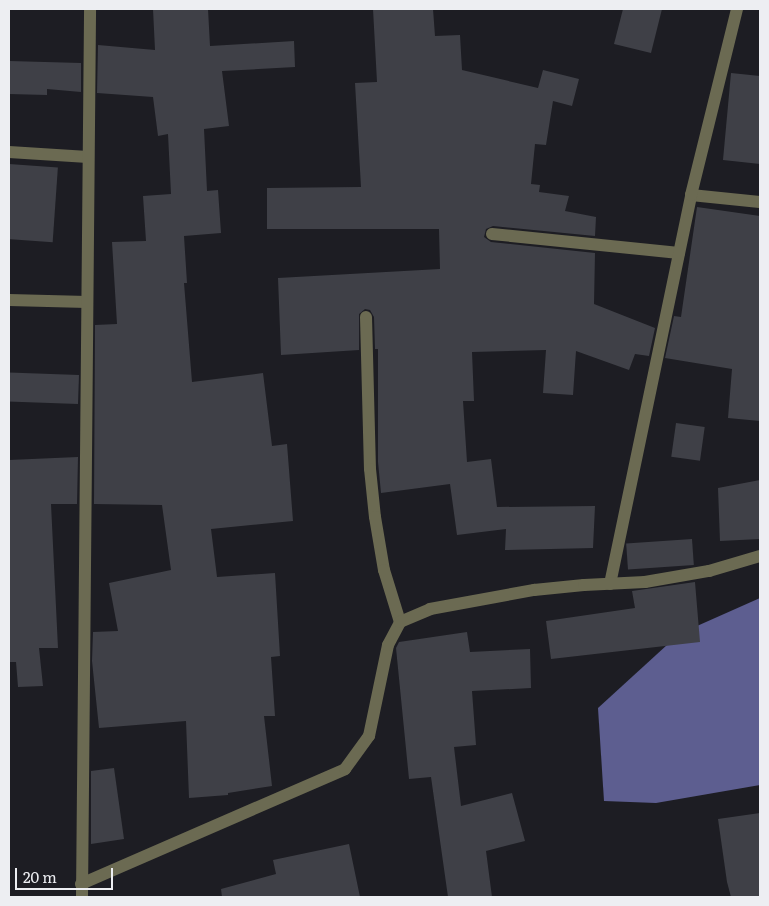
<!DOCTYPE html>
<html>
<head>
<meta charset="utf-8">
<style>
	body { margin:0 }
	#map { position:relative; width:769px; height:906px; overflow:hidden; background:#1d1d23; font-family:Literata,serif }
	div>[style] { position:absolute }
	.water>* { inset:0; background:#5d5e90 }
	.building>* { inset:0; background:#3f4047; transform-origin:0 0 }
	.minor>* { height:12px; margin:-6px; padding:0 6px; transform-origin:6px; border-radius:6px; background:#6b6a52 }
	span { translate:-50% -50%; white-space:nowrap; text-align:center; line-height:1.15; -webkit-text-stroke:4px #1d1d23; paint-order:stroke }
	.frame { position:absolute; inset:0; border:10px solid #edeef2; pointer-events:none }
	.scale { position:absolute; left:15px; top:868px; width:98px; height:22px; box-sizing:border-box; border:2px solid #edeef2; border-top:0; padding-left:6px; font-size:15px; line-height:18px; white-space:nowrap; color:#edeef2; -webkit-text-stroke:4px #1d1d23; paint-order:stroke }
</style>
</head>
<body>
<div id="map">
	<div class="water">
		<div style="clip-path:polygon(760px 598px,760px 785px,656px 803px,604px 801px,598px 708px,679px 634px)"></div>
	</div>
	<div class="building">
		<div style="clip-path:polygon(153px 9px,208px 9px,210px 46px,294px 41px,295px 67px,222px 71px,229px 126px,204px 129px,207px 191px,218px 190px,221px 233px,184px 236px,187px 283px,184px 283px,192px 382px,263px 373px,272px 446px,287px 444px,293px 521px,211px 529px,217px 577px,275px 573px,280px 656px,271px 657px,275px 716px,264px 716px,272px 786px,228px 793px,228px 795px,189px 798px,186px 721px,99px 728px,92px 661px,93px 632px,118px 631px,109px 583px,171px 570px,162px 505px,94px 504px,95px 325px,117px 324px,112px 242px,146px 241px,143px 196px,171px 194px,168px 134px,158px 136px,153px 97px,97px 93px,98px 45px,155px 50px)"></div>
		<div style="clip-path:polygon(373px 9px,433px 9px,435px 36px,460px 35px,462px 70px,538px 88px,543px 70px,579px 79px,572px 106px,553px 101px,546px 145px,535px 144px,531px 184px,540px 185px,539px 192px,569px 196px,565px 211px,596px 217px,595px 236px,493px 226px,486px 229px,484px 237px,491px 242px,595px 253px,594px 304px,655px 328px,649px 356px,635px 354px,629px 370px,576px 351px,573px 395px,543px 393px,546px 350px,472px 352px,474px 401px,463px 401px,467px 462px,491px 459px,497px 507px,595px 506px,593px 548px,505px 550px,506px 529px,457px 535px,450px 484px,381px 493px,378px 462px,378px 349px,375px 349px,374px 317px,370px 310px,365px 309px,359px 314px,359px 350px,281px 355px,278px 278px,440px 269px,439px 229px,267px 229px,267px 188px,361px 187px,355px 83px,377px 82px)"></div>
		<div style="clip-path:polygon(623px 9px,662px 9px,651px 53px,614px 44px)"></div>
		<div style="clip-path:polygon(9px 61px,81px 63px,81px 92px,47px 89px,47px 95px,9px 94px)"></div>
		<div style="clip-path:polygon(731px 73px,760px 76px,760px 164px,723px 160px)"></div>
		<div style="left:9px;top:164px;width:49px;height:75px;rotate:4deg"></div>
		<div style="clip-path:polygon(697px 207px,760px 216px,760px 421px,728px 418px,732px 369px,665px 358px,674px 316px,681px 317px)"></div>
		<div style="left:79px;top:375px;width:29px;height:70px;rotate:92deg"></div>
		<div style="left:676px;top:423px;width:29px;height:34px;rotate:8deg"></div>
		<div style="clip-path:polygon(78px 457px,77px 504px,51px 504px,58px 648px,39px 648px,43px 686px,18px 687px,16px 662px,9px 662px,9px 460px)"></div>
		<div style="clip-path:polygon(760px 480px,760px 539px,720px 541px,718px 488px)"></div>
		<div style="left:692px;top:539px;width:26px;height:66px;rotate:86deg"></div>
		<div style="clip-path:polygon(695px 582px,700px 642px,551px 659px,546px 621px,635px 608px,632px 591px)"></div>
		<div style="clip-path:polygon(467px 632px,470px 652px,530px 649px,531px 688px,472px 691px,476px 745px,454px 747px,461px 806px,512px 793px,525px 841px,486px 851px,492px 897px,448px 897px,431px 777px,409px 779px,396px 648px,399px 642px)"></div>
		<div style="clip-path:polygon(114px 768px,124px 839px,91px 844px,91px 771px)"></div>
		<div style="clip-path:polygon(760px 813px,760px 897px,731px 897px,727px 882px,718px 819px)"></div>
		<div style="clip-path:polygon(349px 844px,360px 897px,222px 897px,221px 889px,276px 874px,273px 860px)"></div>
	</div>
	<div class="minor">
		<div style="left:9px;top:152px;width:79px;rotate:3.6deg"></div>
		<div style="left:691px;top:195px;width:69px;rotate:5.8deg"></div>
		<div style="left:492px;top:234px;width:188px;rotate:5.8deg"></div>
		<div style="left:9px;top:300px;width:78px;rotate:1.5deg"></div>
		<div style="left:366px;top:317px;width:152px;rotate:88.5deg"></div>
		<div style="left:370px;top:469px;width:48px;rotate:84.1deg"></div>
		<div style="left:375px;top:517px;width:54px;rotate:80.4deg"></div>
		<div style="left:384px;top:570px;width:54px;rotate:72.9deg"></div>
		<div style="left:610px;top:584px;width:397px;rotate:-78.2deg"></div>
		<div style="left:691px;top:195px;width:192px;rotate:-76.1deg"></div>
		<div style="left:81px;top:884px;width:288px;rotate:-23.5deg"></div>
		<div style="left:345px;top:769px;width:41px;rotate:-54deg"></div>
		<div style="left:369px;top:736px;width:93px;rotate:-78.2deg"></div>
		<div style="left:388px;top:645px;width:26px;rotate:-62deg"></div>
		<div style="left:400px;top:622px;width:33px;rotate:-23deg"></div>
		<div style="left:430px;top:609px;width:106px;rotate:-10.4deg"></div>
		<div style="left:534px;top:590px;width:50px;rotate:-5.7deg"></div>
		<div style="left:584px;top:585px;width:61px;rotate:-2.8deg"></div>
		<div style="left:645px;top:582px;width:65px;rotate:-9.8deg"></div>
		<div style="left:709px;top:571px;width:53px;rotate:-16.4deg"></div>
		<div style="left:82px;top:897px;width:888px;rotate:-89.48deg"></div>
	</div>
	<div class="frame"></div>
	<div class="scale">20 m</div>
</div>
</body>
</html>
